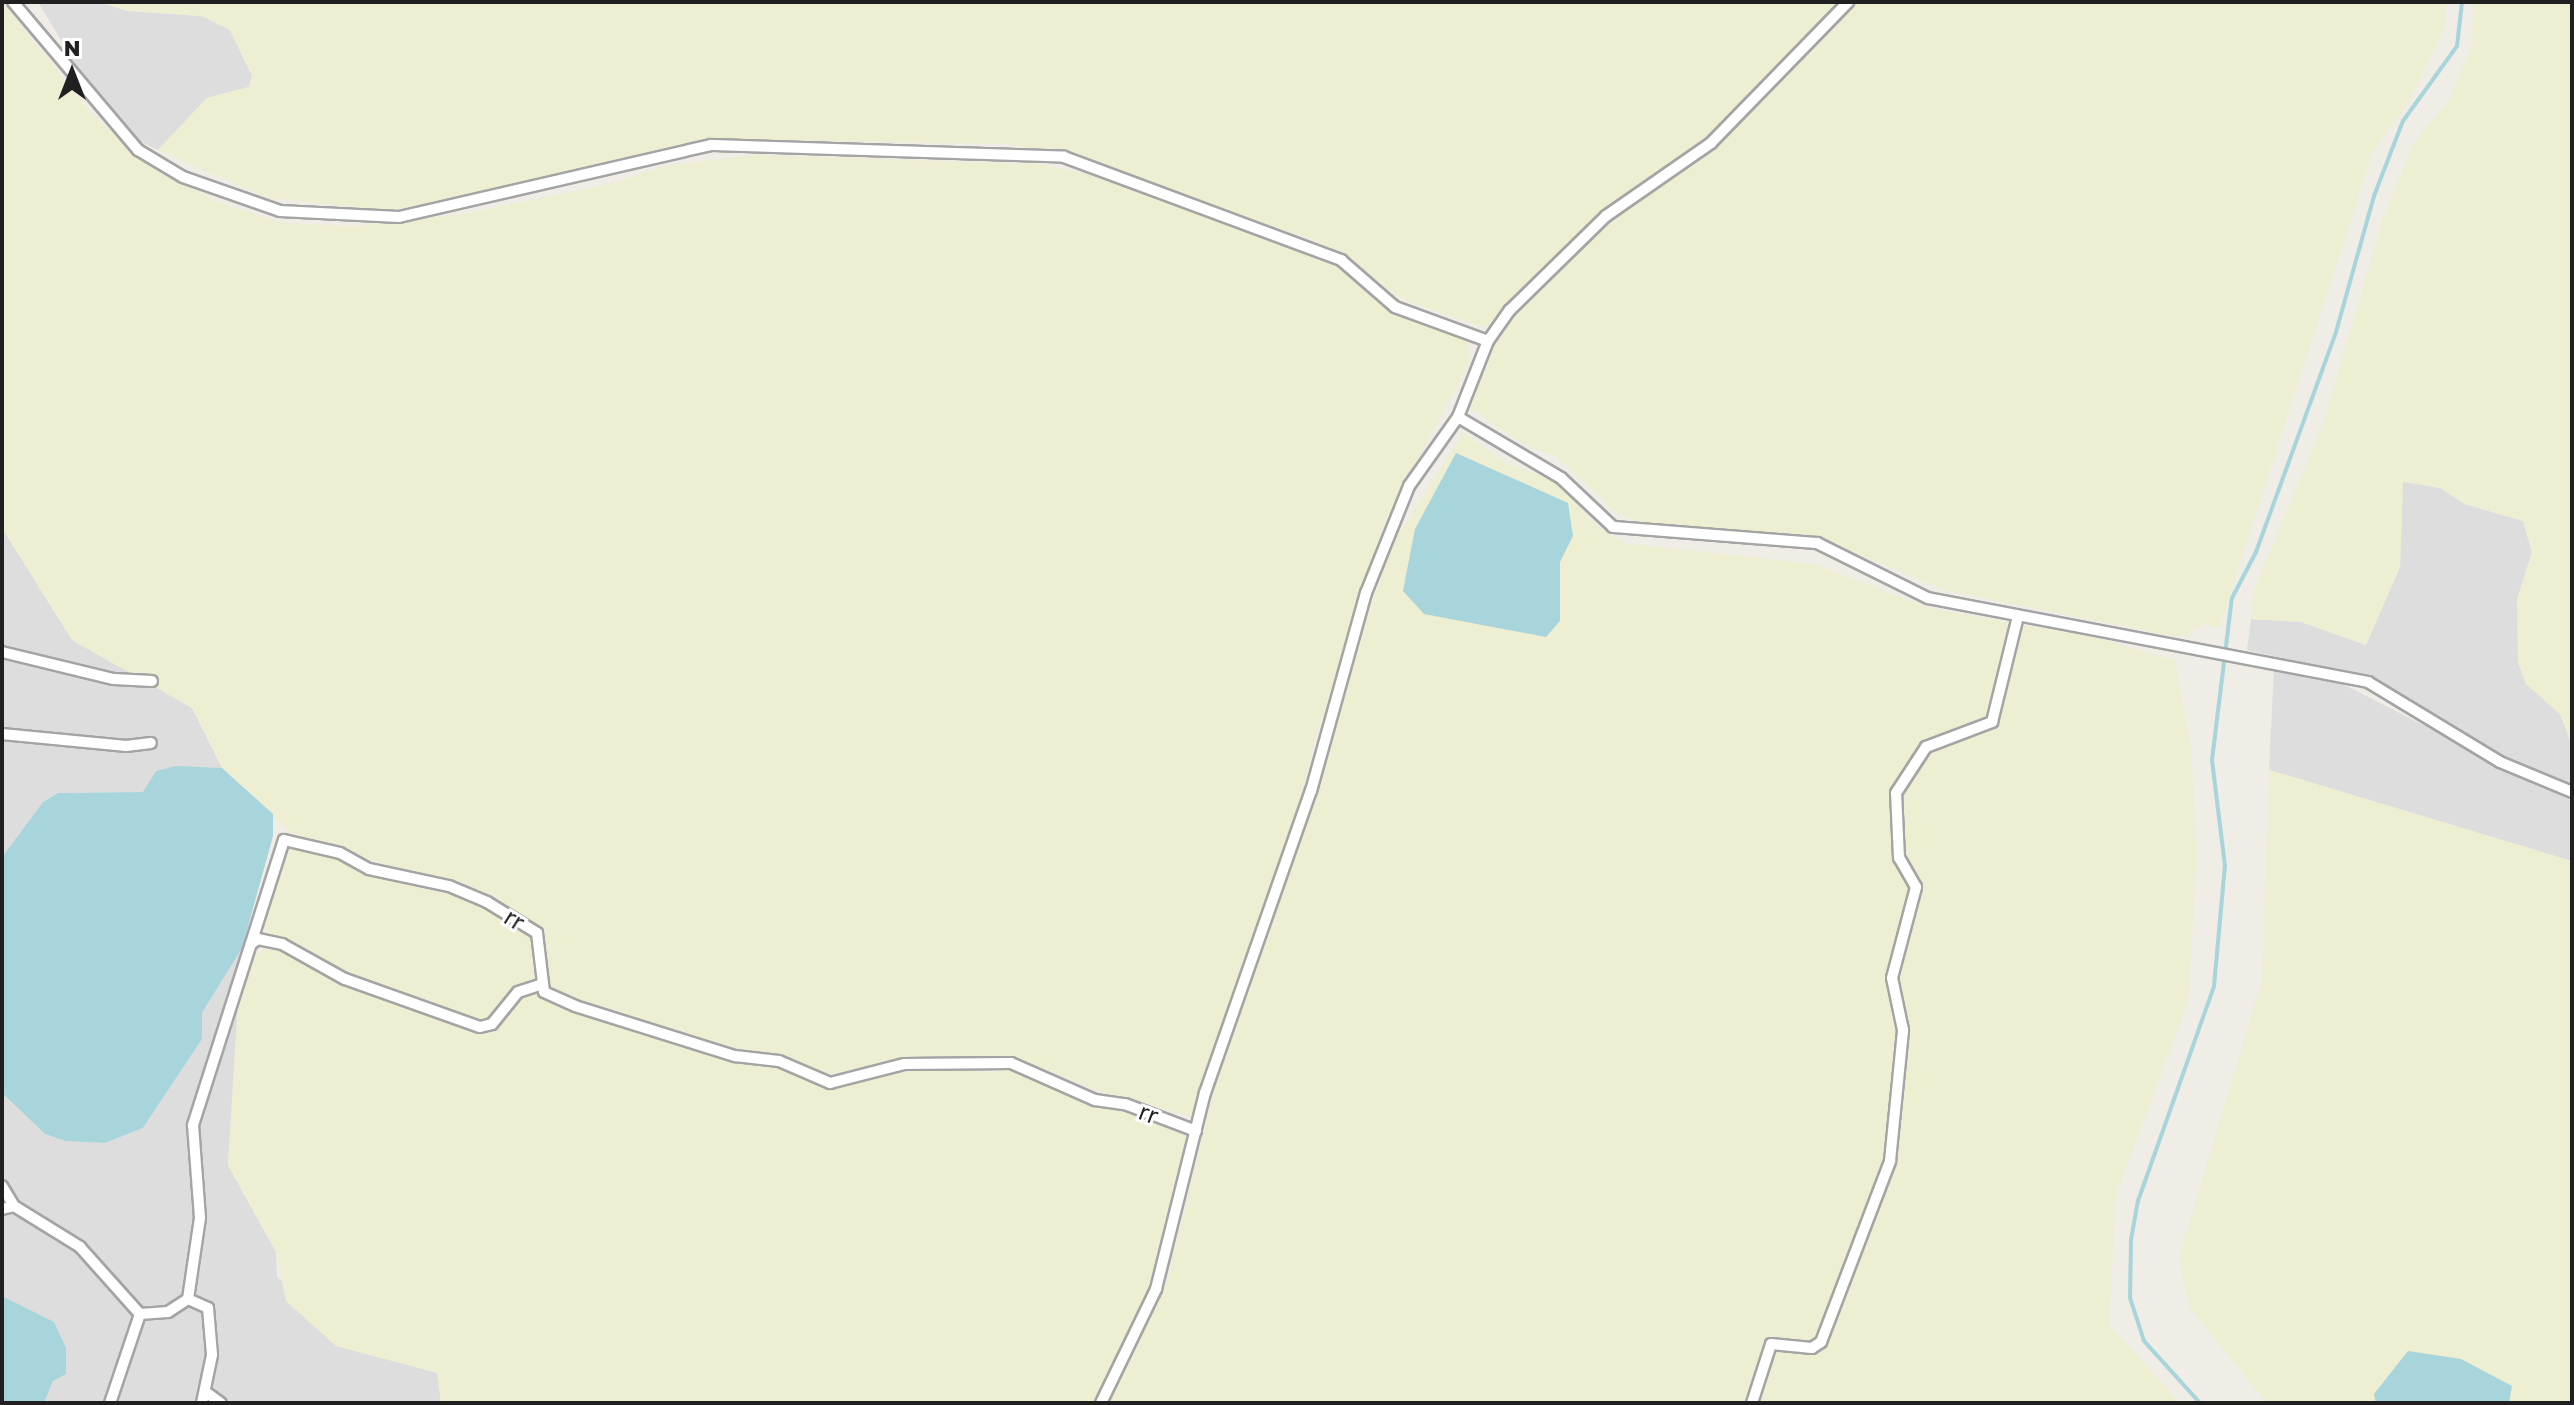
<!DOCTYPE html>
<html>
<head>
<meta charset="utf-8">
<style>
	body { margin:0 }
	#map { position:relative; width:2574px; height:1405px; overflow:hidden; background:#f0ece6; font-family:"Golos Text",sans-serif }
	div>[style] { position:absolute }
	.residential>* { inset:0; background:#dedddd }
	.farmland>* { inset:0; background:#eeeed2 }
	.water>* { inset:0; background:#a8d4dc }
	.stream>* { height:4px; margin:-2px; padding:0 2px; transform-origin:2px; border-radius:2px; background:#a8d4dc }
	.roads { filter:drop-shadow(2px 0 #a4a4a4) drop-shadow(-2px 0 #a4a4a4) drop-shadow(0 2px #a4a4a4) drop-shadow(0 -2px #a4a4a4) }
	.street>* { height:10px; margin:-5px; padding:0 5px; transform-origin:5px; border-radius:5px; background:#fff }
	span { translate:-50% -50%; white-space:nowrap; text-align:center; line-height:1.15; -webkit-text-stroke:6px #fff; paint-order:stroke }
	.street-label { font-size:24px; color:#202020 }
	.frame { position:absolute; inset:0; border:4px solid #202020; pointer-events:none }
	.north { position:absolute; left:32px; top:32px; width:80px; height:80px; -webkit-text-stroke:6px #fff; paint-order:stroke; rotate:0deg; font-size:22px; font-weight:700; line-height:32px; text-align:center; color:#202020 }
	.north::after { content:''; display:block; margin:auto; width:28px; height:36px; background:#202020; clip-path:polygon(50% 0,100% 100%,50% 72%,0 100%) }
</style>
</head>
<body>
<div id="map">
	<div class="residential">
		<div style="clip-path:polygon(38px 2px,99px 2px,128px 11px,202px 16px,230px 30px,252px 76px,249px 87px,207px 98px,158px 150px,133px 138px,85px 80px)"></div>
		<div style="clip-path:polygon(2403px 481px,2440px 488px,2465px 504px,2523px 521px,2532px 552px,2517px 600px,2526px 684px,2560px 714px,2572px 745px,2572px 788px,2488px 751px,2371px 678px,2247px 650px,2251px 619px,2301px 622px,2366px 645px,2400px 567px)"></div>
		<div style="clip-path:polygon(2px 528px,72px 640px,192px 708px,222px 768px,156px 771px,144px 792px,58px 793px,43px 802px,2px 857px)"></div>
		<div style="clip-path:polygon(2274px 669px,2333px 679px,2572px 801px,2572px 861px,2269px 770px)"></div>
		<div style="clip-path:polygon(242px 948px,228px 1165px,276px 1252px,277px 1277px,389px 1357px,438px 1373px,441px 1403px,2px 1403px,2px 1093px,45px 1134px,65px 1141px,105px 1143px,143px 1128px,202px 1039px,202px 1013px)"></div>
	</div>
	<div class="farmland">
		<div style="clip-path:polygon(2px 2px,92px 115px,144px 161px,214px 201px,282px 223px,352px 226px,463px 214px,610px 184px,663px 166px,754px 155px,1037px 164px,1084px 173px,1334px 265px,1391px 314px,1468px 336px,1469px 363px,1385px 521px,1313px 746px,1296px 820px,1193px 1117px,1099px 1091px,1016px 1058px,913px 1060px,829px 1074px,727px 1049px,552px 992px,540px 930px,451px 881px,421px 877px,292px 834px,222px 768px,192px 708px,72px 640px,2px 528px)"></div>
		<div style="clip-path:polygon(99px 2px,1840px 2px,1719px 126px,1602px 213px,1497px 321px,1483px 327px,1406px 301px,1316px 240px,1195px 202px,1078px 156px,1005px 144px,718px 139px,423px 206px,384px 210px,267px 198px,158px 150px,207px 98px,249px 87px,252px 76px,230px 30px,202px 16px,128px 11px)"></div>
		<div style="clip-path:polygon(1854px 2px,2446px 2px,2445px 27px,2408px 103px,2373px 151px,2219px 628px,2203px 624px,2186px 636px,2172px 636px,1944px 590px,1815px 536px,1644px 524px,1617px 513px,1557px 457px,1525px 445px,1470px 408px,1499px 335px,1528px 296px,1640px 198px,1711px 151px)"></div>
		<div style="clip-path:polygon(2473px 2px,2572px 2px,2572px 745px,2560px 714px,2526px 684px,2518px 663px,2517px 600px,2532px 552px,2523px 521px,2465px 504px,2440px 488px,2403px 482px,2400px 567px,2366px 645px,2301px 622px,2251px 619px,2253px 593px,2325px 418px,2383px 218px,2413px 144px,2449px 100px,2472px 45px)"></div>
		<div style="clip-path:polygon(1463px 433px,1507px 463px,1556px 482px,1595px 524px,1625px 543px,1813px 564px,1932px 609px,2098px 638px,2175px 661px,2191px 748px,2197px 855px,2188px 1002px,2116px 1195px,2109px 1325px,2180px 1403px,1103px 1403px,1167px 1281px,1215px 1087px,1302px 832px,1352px 655px,1395px 540px)"></div>
		<div style="clip-path:polygon(2269px 770px,2572px 861px,2572px 1403px,2267px 1403px,2189px 1307px,2179px 1257px,2262px 980px)"></div>
		<div style="clip-path:polygon(297px 846px,330px 853px,387px 880px,477px 901px,535px 937px,537px 975px,484px 1023px,337px 971px,267px 934px,263px 915px,284px 851px)"></div>
		<div style="clip-path:polygon(269px 945px,342px 982px,465px 1029px,492px 1031px,521px 997px,537px 990px,568px 1010px,738px 1062px,777px 1065px,827px 1085px,939px 1067px,992px 1073px,1009px 1068px,1186px 1131px,1187px 1150px,1149px 1289px,1095px 1403px,441px 1403px,437px 1373px,336px 1346px,286px 1301px,276px 1252px,228px 1165px,238px 1001px,253px 957px)"></div>
	</div>
	<div class="water">
		<div style="clip-path:polygon(1456px 453px,1568px 503px,1573px 536px,1560px 562px,1560px 621px,1546px 637px,1424px 614px,1403px 591px,1415px 529px)"></div>
		<div style="clip-path:polygon(176px 766px,222px 768px,273px 814px,273px 836px,242px 948px,202px 1013px,202px 1039px,143px 1128px,105px 1143px,65px 1141px,45px 1134px,2px 1093px,2px 857px,43px 802px,58px 793px,143px 792px,156px 771px)"></div>
		<div style="clip-path:polygon(2px 1296px,54px 1322px,66px 1348px,66px 1374px,53px 1381px,44px 1403px,2px 1403px)"></div>
		<div style="clip-path:polygon(2408px 1351px,2461px 1359px,2512px 1386px,2509px 1403px,2376px 1403px,2374px 1394px)"></div>
	</div>
	<div class="stream">
		<div style="left:2200px;top:1403px;width:84px;rotate:-132.1deg"></div>
		<div style="left:2144px;top:1341px;width:45px;rotate:-108deg"></div>
		<div style="left:2130px;top:1298px;width:58px;rotate:-89deg"></div>
		<div style="left:2131px;top:1240px;width:40px;rotate:-80deg"></div>
		<div style="left:2138px;top:1201px;width:228px;rotate:-70.5deg"></div>
		<div style="left:2214px;top:986px;width:121px;rotate:-84.8deg"></div>
		<div style="left:2225px;top:866px;width:107px;rotate:-97deg"></div>
		<div style="left:2212px;top:760px;width:163px;rotate:-83deg"></div>
		<div style="left:2232px;top:598px;width:52px;rotate:-62.4deg"></div>
		<div style="left:2256px;top:552px;width:234px;rotate:-70deg"></div>
		<div style="left:2336px;top:332px;width:141px;rotate:-74.4deg"></div>
		<div style="left:2374px;top:196px;width:80px;rotate:-68.9deg"></div>
		<div style="left:2403px;top:121px;width:92px;rotate:-54.2deg"></div>
		<div style="left:2457px;top:46px;width:44px;rotate:-83.5deg"></div>
	</div>
	<div class="roads">
		<div class="street">
			<div style="left:13px;top:2px;width:194px;rotate:49.8deg"></div>
			<div style="left:138px;top:150px;width:52px;rotate:31deg"></div>
			<div style="left:183px;top:177px;width:103px;rotate:19.3deg"></div>
			<div style="left:280px;top:211px;width:119px;rotate:2.9deg"></div>
			<div style="left:399px;top:217px;width:320px;rotate:-13deg"></div>
			<div style="left:711px;top:145px;width:353px;rotate:1.9deg"></div>
			<div style="left:1064px;top:157px;width:296px;rotate:20.4deg"></div>
			<div style="left:1341px;top:260px;width:72px;rotate:41deg"></div>
			<div style="left:1395px;top:307px;width:99px;rotate:20.1deg"></div>
			<div style="left:1458px;top:417px;width:120px;rotate:30.6deg"></div>
			<div style="left:1561px;top:478px;width:71px;rotate:43.3deg"></div>
			<div style="left:1613px;top:527px;width:205px;rotate:4.5deg"></div>
			<div style="left:1817px;top:543px;width:124px;rotate:26.4deg"></div>
			<div style="left:1928px;top:598px;width:448px;rotate:10.8deg"></div>
			<div style="left:2368px;top:682px;width:154px;rotate:31.2deg"></div>
			<div style="left:2500px;top:762px;width:78px;rotate:22.6deg"></div>
			<div style="left:2px;top:652px;width:115px;rotate:13.6deg"></div>
			<div style="left:114px;top:679px;width:38px;rotate:3deg"></div>
			<div style="left:2px;top:734px;width:125px;rotate:5.5deg"></div>
			<div style="left:126px;top:746px;width:25px;rotate:-7deg"></div>
			<div style="left:251px;top:944px;width:9px;rotate:-36deg"></div>
			<div style="left:258px;top:939px;width:25px;rotate:12deg"></div>
			<div style="left:282px;top:944px;width:72px;rotate:29.1deg"></div>
			<div style="left:345px;top:979px;width:143px;rotate:19.6deg"></div>
			<div style="left:480px;top:1027px;width:12px;rotate:-14deg"></div>
			<div style="left:492px;top:1024px;width:41px;rotate:-50.9deg"></div>
			<div style="left:518px;top:992px;width:26px;rotate:-18deg"></div>
			<div style="left:2px;top:1186px;width:23px;rotate:59deg"></div>
			<div style="left:14px;top:1206px;width:78px;rotate:31.8deg"></div>
			<div style="left:80px;top:1247px;width:90px;rotate:48.2deg"></div>
			<div style="left:140px;top:1314px;width:94px;rotate:108.6deg"></div>
			<div style="left:2px;top:1209px;width:12px;rotate:-14deg"></div>
			<div style="left:188px;top:1299px;width:22px;rotate:24deg"></div>
			<div style="left:208px;top:1308px;width:47px;rotate:85.1deg"></div>
			<div style="left:212px;top:1355px;width:49px;rotate:101.8deg"></div>
			<div style="left:140px;top:1314px;width:28px;rotate:-4deg"></div>
			<div style="left:168px;top:1312px;width:24px;rotate:-33deg"></div>
			<div style="left:188px;top:1299px;width:82px;rotate:-81.6deg"></div>
			<div style="left:200px;top:1218px;width:93px;rotate:-94.3deg"></div>
			<div style="left:193px;top:1125px;width:299px;rotate:-72.3deg"></div>
			<div style="left:284px;top:840px;width:57px;rotate:13.1deg"></div>
			<div style="left:340px;top:853px;width:33px;rotate:29deg"></div>
			<div style="left:369px;top:869px;width:82px;rotate:12deg"></div>
			<div style="left:449px;top:886px;width:41px;rotate:22.8deg"></div>
			<div style="left:487px;top:902px;width:59px;rotate:31.8deg"></div>
			<div style="left:537px;top:933px;width:59px;rotate:83.2deg"></div>
			<div style="left:544px;top:992px;width:34px;rotate:24deg"></div>
			<div style="left:575px;top:1006px;width:168px;rotate:17.4deg"></div>
			<div style="left:735px;top:1056px;width:44px;rotate:6.5deg"></div>
			<div style="left:779px;top:1061px;width:56px;rotate:23.3deg"></div>
			<div style="left:830px;top:1083px;width:76px;rotate:-14.4deg"></div>
			<div style="left:904px;top:1064px;width:107px;rotate:-0.5deg"></div>
			<div style="left:1011px;top:1063px;width:92px;rotate:23.8deg"></div>
			<div style="left:1095px;top:1100px;width:30px;rotate:8deg"></div>
			<div style="left:1125px;top:1104px;width:76px;rotate:20.8deg"></div>
			<div style="left:207px;top:1393px;width:17px;rotate:36deg"></div>
			<div style="left:1101px;top:1403px;width:127px;rotate:-64.2deg"></div>
			<div style="left:1156px;top:1289px;width:202px;rotate:-76deg"></div>
			<div style="left:1205px;top:1093px;width:320px;rotate:-70.7deg"></div>
			<div style="left:1311px;top:791px;width:205px;rotate:-74.5deg"></div>
			<div style="left:1366px;top:593px;width:115px;rotate:-68.1deg"></div>
			<div style="left:1409px;top:486px;width:85px;rotate:-54.6deg"></div>
			<div style="left:1458px;top:417px;width:82px;rotate:-68.5deg"></div>
			<div style="left:1488px;top:341px;width:38px;rotate:-55deg"></div>
			<div style="left:1510px;top:310px;width:134px;rotate:-44.4deg"></div>
			<div style="left:1606px;top:216px;width:128px;rotate:-34.8deg"></div>
			<div style="left:1711px;top:143px;width:197px;rotate:-45.8deg"></div>
			<div style="left:1752px;top:1403px;width:62px;rotate:-72.1deg"></div>
			<div style="left:1771px;top:1344px;width:41px;rotate:5.6deg"></div>
			<div style="left:1812px;top:1348px;width:11px;rotate:-34deg"></div>
			<div style="left:1821px;top:1342px;width:194px;rotate:-69.1deg"></div>
			<div style="left:1890px;top:1161px;width:132px;rotate:-84.3deg"></div>
			<div style="left:1903px;top:1030px;width:53px;rotate:-101.9deg"></div>
			<div style="left:1892px;top:978px;width:94px;rotate:-75.2deg"></div>
			<div style="left:1916px;top:887px;width:34px;rotate:-120deg"></div>
			<div style="left:1899px;top:858px;width:65px;rotate:-92.6deg"></div>
			<div style="left:1896px;top:793px;width:55px;rotate:-56.9deg"></div>
			<div style="left:1926px;top:747px;width:71px;rotate:-20.7deg"></div>
			<div style="left:1992px;top:722px;width:109px;rotate:-76.2deg"></div>
		</div>
	</div>
	<div class="street-label">
		<span style="left:515px;top:919px;rotate:32deg">rr</span>
		<span style="left:1149px;top:1113px;rotate:21deg">rr</span>
	</div>
	<div class="frame"></div>
	<div class="north">N</div>
</div>
</body>
</html>
